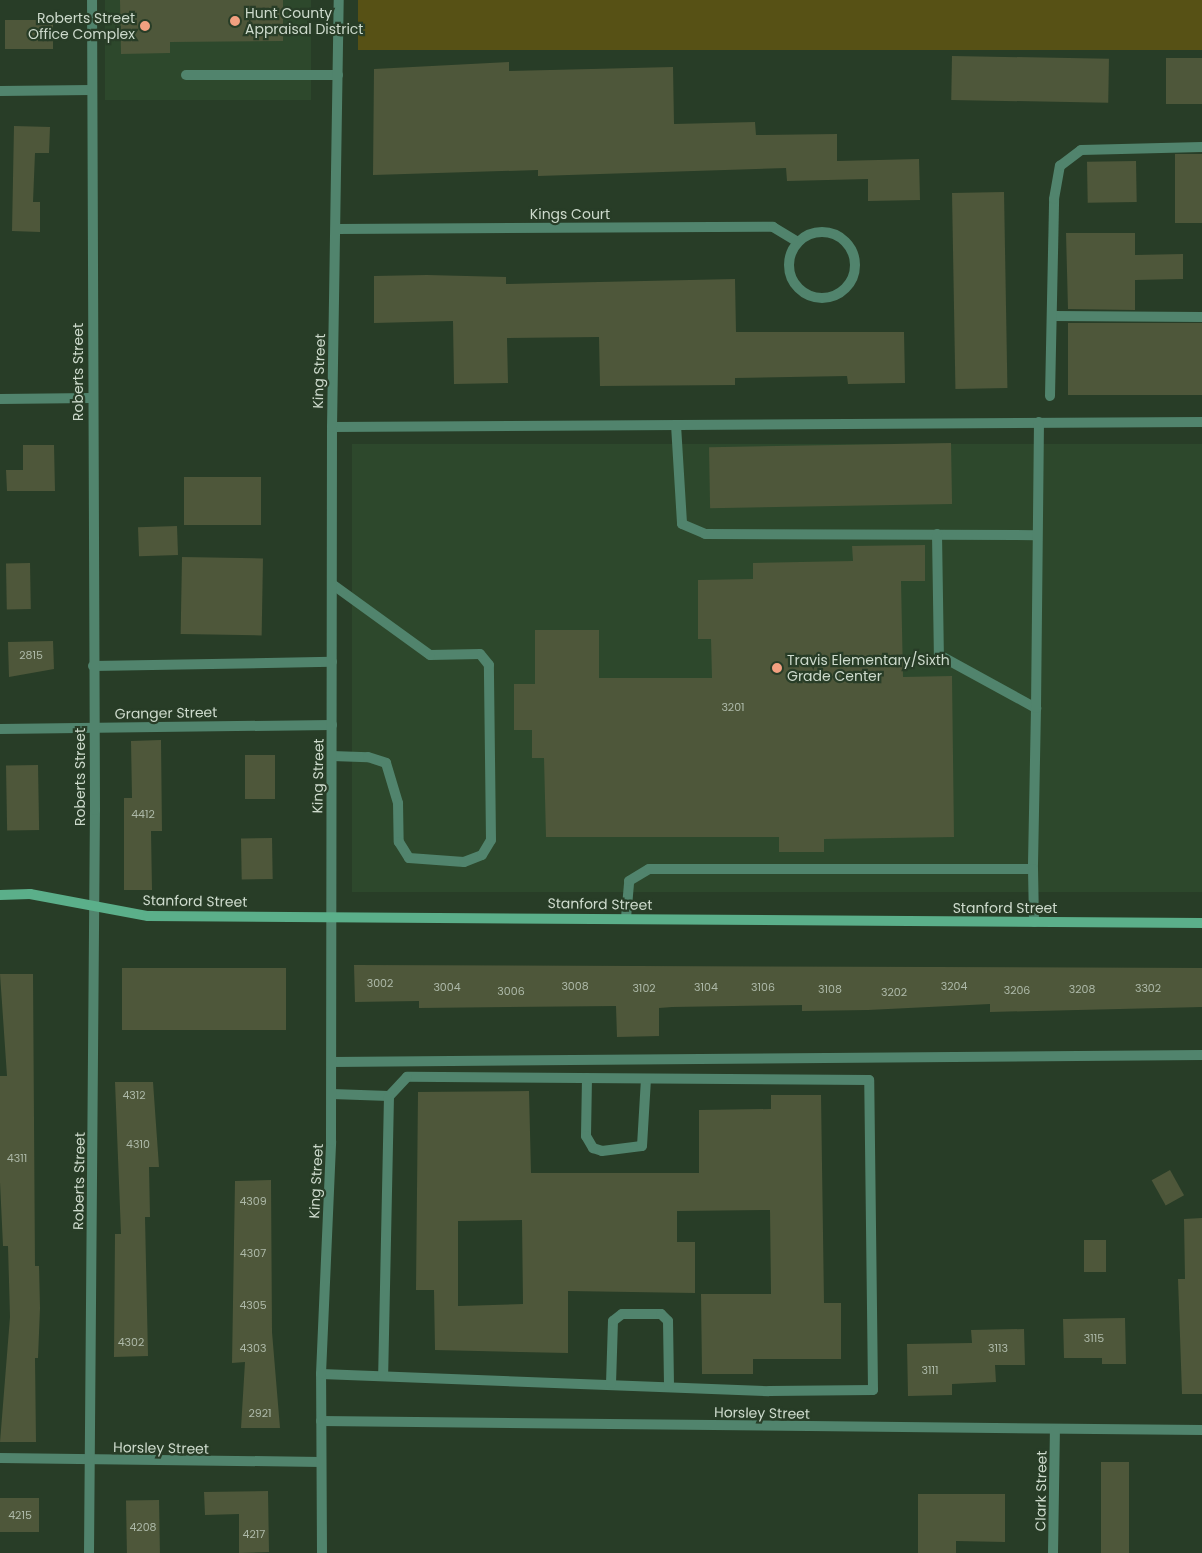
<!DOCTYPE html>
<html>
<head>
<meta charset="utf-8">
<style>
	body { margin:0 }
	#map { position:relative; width:1202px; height:1553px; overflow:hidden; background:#283d27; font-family:Poppins,sans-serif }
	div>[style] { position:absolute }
	.built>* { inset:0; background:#2d482c; transform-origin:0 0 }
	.green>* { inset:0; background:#575115; transform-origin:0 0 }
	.building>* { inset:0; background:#4e573a; transform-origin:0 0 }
	.lane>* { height:10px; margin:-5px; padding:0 5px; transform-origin:5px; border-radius:5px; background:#51846d }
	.street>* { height:10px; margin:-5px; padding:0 5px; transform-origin:5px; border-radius:5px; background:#51846d }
	.street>.ring { margin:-5px; padding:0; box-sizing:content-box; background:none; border:10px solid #51846d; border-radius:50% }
	.secondary>* { height:10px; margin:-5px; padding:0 5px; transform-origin:5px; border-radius:5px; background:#5baf8a }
	.dots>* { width:14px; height:14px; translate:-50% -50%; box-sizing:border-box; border:2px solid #283d27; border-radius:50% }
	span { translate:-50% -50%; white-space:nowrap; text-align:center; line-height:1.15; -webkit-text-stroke:4.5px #283d27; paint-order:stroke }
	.number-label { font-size:11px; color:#adb9a8 }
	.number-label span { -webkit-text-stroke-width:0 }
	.poi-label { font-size:14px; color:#cddacc }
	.left { translate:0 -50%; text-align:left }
	.right { translate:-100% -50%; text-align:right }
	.street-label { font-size:14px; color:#cddacc }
</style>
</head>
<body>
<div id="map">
	<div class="built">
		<div style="left:105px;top:0;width:206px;height:100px"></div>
		<div style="left:352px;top:444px;width:850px;height:448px"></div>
	</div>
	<div class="green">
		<div style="left:358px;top:0;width:844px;height:50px"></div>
	</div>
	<div class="building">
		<div style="clip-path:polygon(120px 0,283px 0,283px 41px,170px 42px,170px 53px,121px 54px)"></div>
		<div style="left:53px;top:20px;width:29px;height:48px;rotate:90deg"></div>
		<div style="left:952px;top:56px;width:157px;height:44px;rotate:1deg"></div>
		<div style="left:1202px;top:58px;width:46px;height:36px;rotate:90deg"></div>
		<div style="clip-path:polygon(509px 62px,509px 71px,673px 67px,674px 124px,755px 122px,756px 135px,837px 134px,837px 161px,919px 159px,920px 200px,868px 201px,868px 179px,787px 181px,786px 168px,538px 176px,538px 170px,373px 175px,374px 69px)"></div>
		<div style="clip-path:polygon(14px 126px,50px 127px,49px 153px,35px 153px,33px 202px,40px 202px,40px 232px,12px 231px)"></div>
		<div style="left:1202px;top:154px;width:69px;height:27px;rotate:90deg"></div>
		<div style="left:1136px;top:161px;width:41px;height:49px;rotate:89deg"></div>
		<div style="left:1004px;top:192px;width:196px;height:52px;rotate:89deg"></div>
		<div style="clip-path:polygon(1066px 233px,1135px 233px,1135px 255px,1183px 254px,1183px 279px,1135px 280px,1135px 310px,1068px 309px)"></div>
		<div style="clip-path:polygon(427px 275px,506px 277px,506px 284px,735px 279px,736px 332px,904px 332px,905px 383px,848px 384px,847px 376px,735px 378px,735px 385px,600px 386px,599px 337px,507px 338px,508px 383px,454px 384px,453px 321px,374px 323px,374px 276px)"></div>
		<div style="left:1068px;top:323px;width:134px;height:72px"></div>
		<div style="left:951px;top:443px;width:61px;height:242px;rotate:89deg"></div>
		<div style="clip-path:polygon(23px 445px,54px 445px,55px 491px,7px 491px,6px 470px,23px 470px)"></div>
		<div style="left:261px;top:477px;width:48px;height:77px;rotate:90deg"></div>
		<div style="left:177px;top:526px;width:29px;height:39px;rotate:88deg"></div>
		<div style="clip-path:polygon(925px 545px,925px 581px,901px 581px,903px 677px,952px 676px,954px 837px,824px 839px,824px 852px,779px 852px,779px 837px,546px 837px,544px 758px,532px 758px,532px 730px,514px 730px,514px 684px,535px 684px,535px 630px,599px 630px,599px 678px,712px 678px,711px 639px,698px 639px,698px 580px,753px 579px,753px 563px,853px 561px,852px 546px)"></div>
		<div style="left:182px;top:557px;width:81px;height:77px;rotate:1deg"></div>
		<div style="left:30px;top:563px;width:46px;height:24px;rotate:89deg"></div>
		<div style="clip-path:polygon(53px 641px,54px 669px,9px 677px,8px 642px)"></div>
		<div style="clip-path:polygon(161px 740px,162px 831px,151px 831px,152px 890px,124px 890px,124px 798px,132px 798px,131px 741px)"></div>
		<div style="left:245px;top:755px;width:30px;height:44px"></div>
		<div style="left:38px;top:765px;width:65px;height:32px;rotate:89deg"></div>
		<div style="left:272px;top:838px;width:41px;height:31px;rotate:89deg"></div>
		<div style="clip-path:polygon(354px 965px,1202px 968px,1202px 1007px,990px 1012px,990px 1004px,868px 1010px,802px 1011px,802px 1005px,672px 1007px,659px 1008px,659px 1036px,617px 1037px,616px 1006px,419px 1008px,419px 1001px,355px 1002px)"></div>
		<div style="left:122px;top:968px;width:164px;height:62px"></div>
		<div style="clip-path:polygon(0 974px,33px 974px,35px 1266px,39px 1266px,40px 1308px,38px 1358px,35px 1358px,36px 1442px,0 1442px,10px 1317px,8px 1246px,3px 1246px,0 1182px,0 1076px,7px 1076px)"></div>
		<div style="clip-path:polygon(115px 1082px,153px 1082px,159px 1167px,149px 1167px,150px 1217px,145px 1217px,148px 1356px,114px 1357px,115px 1234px,121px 1234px)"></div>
		<div style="clip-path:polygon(evenodd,529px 1091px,531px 1173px,699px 1173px,699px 1110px,771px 1109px,771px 1095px,821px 1095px,824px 1303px,841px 1303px,841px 1359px,753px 1359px,753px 1374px,702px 1374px,701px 1294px,771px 1294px,770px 1210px,677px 1211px,677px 1242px,695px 1242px,695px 1293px,568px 1291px,568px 1353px,435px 1350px,434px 1290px,416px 1290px,418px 1092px,529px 1091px,522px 1220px,523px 1304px,458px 1306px,458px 1221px,522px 1220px)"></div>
		<div style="left:1170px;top:1170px;width:29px;height:21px;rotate:61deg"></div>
		<div style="clip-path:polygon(271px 1180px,272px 1332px,280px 1428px,241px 1428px,245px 1362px,232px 1363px,235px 1181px)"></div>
		<div style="clip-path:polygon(1202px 1218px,1202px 1394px,1182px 1394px,1178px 1279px,1185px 1279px,1184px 1219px)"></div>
		<div style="left:1084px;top:1240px;width:22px;height:32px"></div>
		<div style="clip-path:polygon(1125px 1318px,1126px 1364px,1102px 1364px,1102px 1358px,1064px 1358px,1063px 1319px)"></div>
		<div style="clip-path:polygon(1024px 1329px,1025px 1365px,995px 1365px,996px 1382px,952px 1384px,952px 1395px,908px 1396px,907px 1344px,972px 1343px,971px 1330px)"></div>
		<div style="left:1101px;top:1462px;width:28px;height:91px"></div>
		<div style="clip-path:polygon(268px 1491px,269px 1552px,239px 1553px,239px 1514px,205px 1515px,204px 1492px)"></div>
		<div style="clip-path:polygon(918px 1494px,1005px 1494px,1005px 1542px,956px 1541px,956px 1553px,918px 1553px)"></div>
		<div style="left:39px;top:1498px;width:34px;height:39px;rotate:90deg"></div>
		<div style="left:159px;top:1500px;width:53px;height:33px;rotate:89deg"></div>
	</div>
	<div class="lane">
		<div style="left:186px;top:75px;width:152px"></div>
		<div style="left:676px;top:425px;width:99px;rotate:86.5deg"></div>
		<div style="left:682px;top:524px;width:25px;rotate:23deg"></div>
		<div style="left:705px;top:534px;width:330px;rotate:0.2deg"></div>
		<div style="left:332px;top:427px;width:870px;rotate:-0.33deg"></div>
		<div style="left:937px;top:534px;width:121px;rotate:89.1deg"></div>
		<div style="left:939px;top:655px;width:111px;rotate:28.7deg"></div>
		<div style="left:1036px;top:708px;width:161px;rotate:91.1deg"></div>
		<div style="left:93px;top:666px;width:239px;rotate:-1deg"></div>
		<div style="left:1036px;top:708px;width:286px;rotate:-89.4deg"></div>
		<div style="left:332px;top:756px;width:36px;rotate:2deg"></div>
		<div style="left:368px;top:757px;width:19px;rotate:18deg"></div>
		<div style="left:386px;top:763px;width:42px;rotate:73.3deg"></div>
		<div style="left:398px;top:803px;width:39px;rotate:89deg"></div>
		<div style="left:399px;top:842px;width:19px;rotate:58deg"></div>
		<div style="left:409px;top:858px;width:55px;rotate:4.2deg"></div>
		<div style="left:464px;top:862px;width:19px;rotate:-21deg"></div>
		<div style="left:482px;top:855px;width:17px;rotate:-59deg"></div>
		<div style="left:491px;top:840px;width:175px;rotate:-90.7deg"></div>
		<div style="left:489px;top:665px;width:14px;rotate:-129deg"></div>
		<div style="left:480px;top:654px;width:50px;rotate:178.9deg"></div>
		<div style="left:430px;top:655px;width:121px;rotate:-144.1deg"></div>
		<div style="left:626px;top:918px;width:37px;rotate:-85deg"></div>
		<div style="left:629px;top:881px;width:23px;rotate:-31deg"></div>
		<div style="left:649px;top:869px;width:384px"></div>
		<div style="left:1033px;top:869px;width:53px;rotate:88.9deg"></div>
		<div style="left:332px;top:1062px;width:870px;rotate:-0.46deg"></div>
		<div style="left:587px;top:1078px;width:58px;rotate:91deg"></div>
		<div style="left:586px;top:1136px;width:14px;rotate:60deg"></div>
		<div style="left:593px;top:1148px;width:9px;rotate:18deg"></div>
		<div style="left:602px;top:1151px;width:40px;rotate:-7.1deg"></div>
		<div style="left:642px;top:1146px;width:67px;rotate:-86.6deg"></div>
		<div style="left:332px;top:1094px;width:57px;rotate:2deg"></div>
		<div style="left:321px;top:1374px;width:448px;rotate:2.2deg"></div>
		<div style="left:769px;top:1391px;width:104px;rotate:-0.6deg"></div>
		<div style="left:873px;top:1390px;width:310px;rotate:-90.7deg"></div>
		<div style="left:869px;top:1080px;width:462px;rotate:-179.6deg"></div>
		<div style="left:407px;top:1077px;width:26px;rotate:133deg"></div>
		<div style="left:389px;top:1096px;width:280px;rotate:91.2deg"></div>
		<div style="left:611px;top:1384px;width:63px;rotate:-88.2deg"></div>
		<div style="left:613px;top:1321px;width:11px;rotate:-38deg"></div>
		<div style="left:622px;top:1314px;width:39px"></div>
		<div style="left:661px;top:1314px;width:10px;rotate:45deg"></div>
		<div style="left:668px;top:1321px;width:65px;rotate:89.1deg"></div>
	</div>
	<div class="street">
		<div style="left:0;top:91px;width:91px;rotate:-0.6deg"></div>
		<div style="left:337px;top:229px;width:436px;rotate:-0.3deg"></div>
		<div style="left:773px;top:227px;width:29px;rotate:31deg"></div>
		<div class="ring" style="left:789px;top:232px;width:56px;height:56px"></div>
		<div style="left:1054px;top:316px;width:148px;rotate:0.4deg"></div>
		<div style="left:1050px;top:396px;width:197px;rotate:-88.8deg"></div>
		<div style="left:1054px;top:199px;width:34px;rotate:-80deg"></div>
		<div style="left:1060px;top:166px;width:26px;rotate:-37deg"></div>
		<div style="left:1081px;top:150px;width:121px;rotate:-1.4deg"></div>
		<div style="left:0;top:399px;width:92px;rotate:-0.6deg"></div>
		<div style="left:0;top:729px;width:332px;rotate:-0.7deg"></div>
		<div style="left:321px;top:1421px;width:881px;rotate:0.59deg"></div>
		<div style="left:0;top:1458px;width:321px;rotate:0.7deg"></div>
		<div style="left:89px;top:1553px;width:743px;rotate:-89.54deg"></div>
		<div style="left:95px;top:810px;width:810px;rotate:-90.21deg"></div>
		<div style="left:322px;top:1553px;width:179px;rotate:-90.3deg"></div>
		<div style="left:321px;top:1374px;width:233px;rotate:-87.5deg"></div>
		<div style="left:331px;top:1141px;width:714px;rotate:-89.92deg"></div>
		<div style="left:332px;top:427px;width:427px;rotate:-89.1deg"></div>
		<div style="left:1053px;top:1553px;width:123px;rotate:-89.1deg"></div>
	</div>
	<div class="secondary">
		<div style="left:0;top:895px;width:30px;rotate:-2deg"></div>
		<div style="left:30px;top:894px;width:120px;rotate:10.6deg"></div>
		<div style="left:148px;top:916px;width:1054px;rotate:0.38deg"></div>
	</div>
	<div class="dots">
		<div style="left:235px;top:21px;background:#f2a080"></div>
		<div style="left:145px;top:26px;background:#f2a080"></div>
		<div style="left:777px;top:668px;background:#f2a080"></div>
	</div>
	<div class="number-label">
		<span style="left:31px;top:655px">2815</span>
		<span style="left:733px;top:707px">3201</span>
		<span style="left:143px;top:814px">4412</span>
		<span style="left:380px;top:983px">3002</span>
		<span style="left:575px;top:986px">3008</span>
		<span style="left:954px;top:986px">3204</span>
		<span style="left:447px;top:987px">3004</span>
		<span style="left:706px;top:987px">3104</span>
		<span style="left:763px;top:987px">3106</span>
		<span style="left:644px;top:988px">3102</span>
		<span style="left:1148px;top:988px">3302</span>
		<span style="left:830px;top:989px">3108</span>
		<span style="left:1082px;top:989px">3208</span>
		<span style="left:1017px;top:990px">3206</span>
		<span style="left:511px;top:991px">3006</span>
		<span style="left:894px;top:992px">3202</span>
		<span style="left:134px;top:1095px">4312</span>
		<span style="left:138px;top:1144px">4310</span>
		<span style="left:17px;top:1158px">4311</span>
		<span style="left:253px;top:1201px">4309</span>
		<span style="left:253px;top:1253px">4307</span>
		<span style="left:253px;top:1305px">4305</span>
		<span style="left:1094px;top:1338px">3115</span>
		<span style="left:131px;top:1342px">4302</span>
		<span style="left:253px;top:1348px">4303</span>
		<span style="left:998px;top:1348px">3113</span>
		<span style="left:930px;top:1370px">3111</span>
		<span style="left:260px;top:1413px">2921</span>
		<span style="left:20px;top:1515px">4215</span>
		<span style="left:143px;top:1527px">4208</span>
		<span style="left:254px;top:1534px">4217</span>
	</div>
	<div class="poi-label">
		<span class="left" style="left:245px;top:21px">Hunt County<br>Appraisal District</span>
		<span class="right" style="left:135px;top:26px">Roberts Street<br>Office Complex</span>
		<span class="left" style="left:787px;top:668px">Travis Elementary/Sixth<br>Grade Center</span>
	</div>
	<div class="street-label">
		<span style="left:570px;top:214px">Kings Court</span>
		<span style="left:319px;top:371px;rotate:-88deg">King Street</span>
		<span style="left:78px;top:372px;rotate:-90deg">Roberts Street</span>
		<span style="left:166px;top:713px;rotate:-1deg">Granger Street</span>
		<span style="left:318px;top:776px;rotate:-89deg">King Street</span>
		<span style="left:80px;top:777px;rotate:-90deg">Roberts Street</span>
		<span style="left:195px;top:901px;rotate:1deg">Stanford Street</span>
		<span style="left:600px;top:904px;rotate:1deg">Stanford Street</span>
		<span style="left:1005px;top:908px">Stanford Street</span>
		<span style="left:79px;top:1181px;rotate:-89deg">Roberts Street</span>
		<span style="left:316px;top:1181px;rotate:-87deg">King Street</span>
		<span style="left:762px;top:1413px;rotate:1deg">Horsley Street</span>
		<span style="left:161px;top:1448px;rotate:1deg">Horsley Street</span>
		<span style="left:1041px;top:1491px;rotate:-89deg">Clark Street</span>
	</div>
</div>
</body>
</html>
